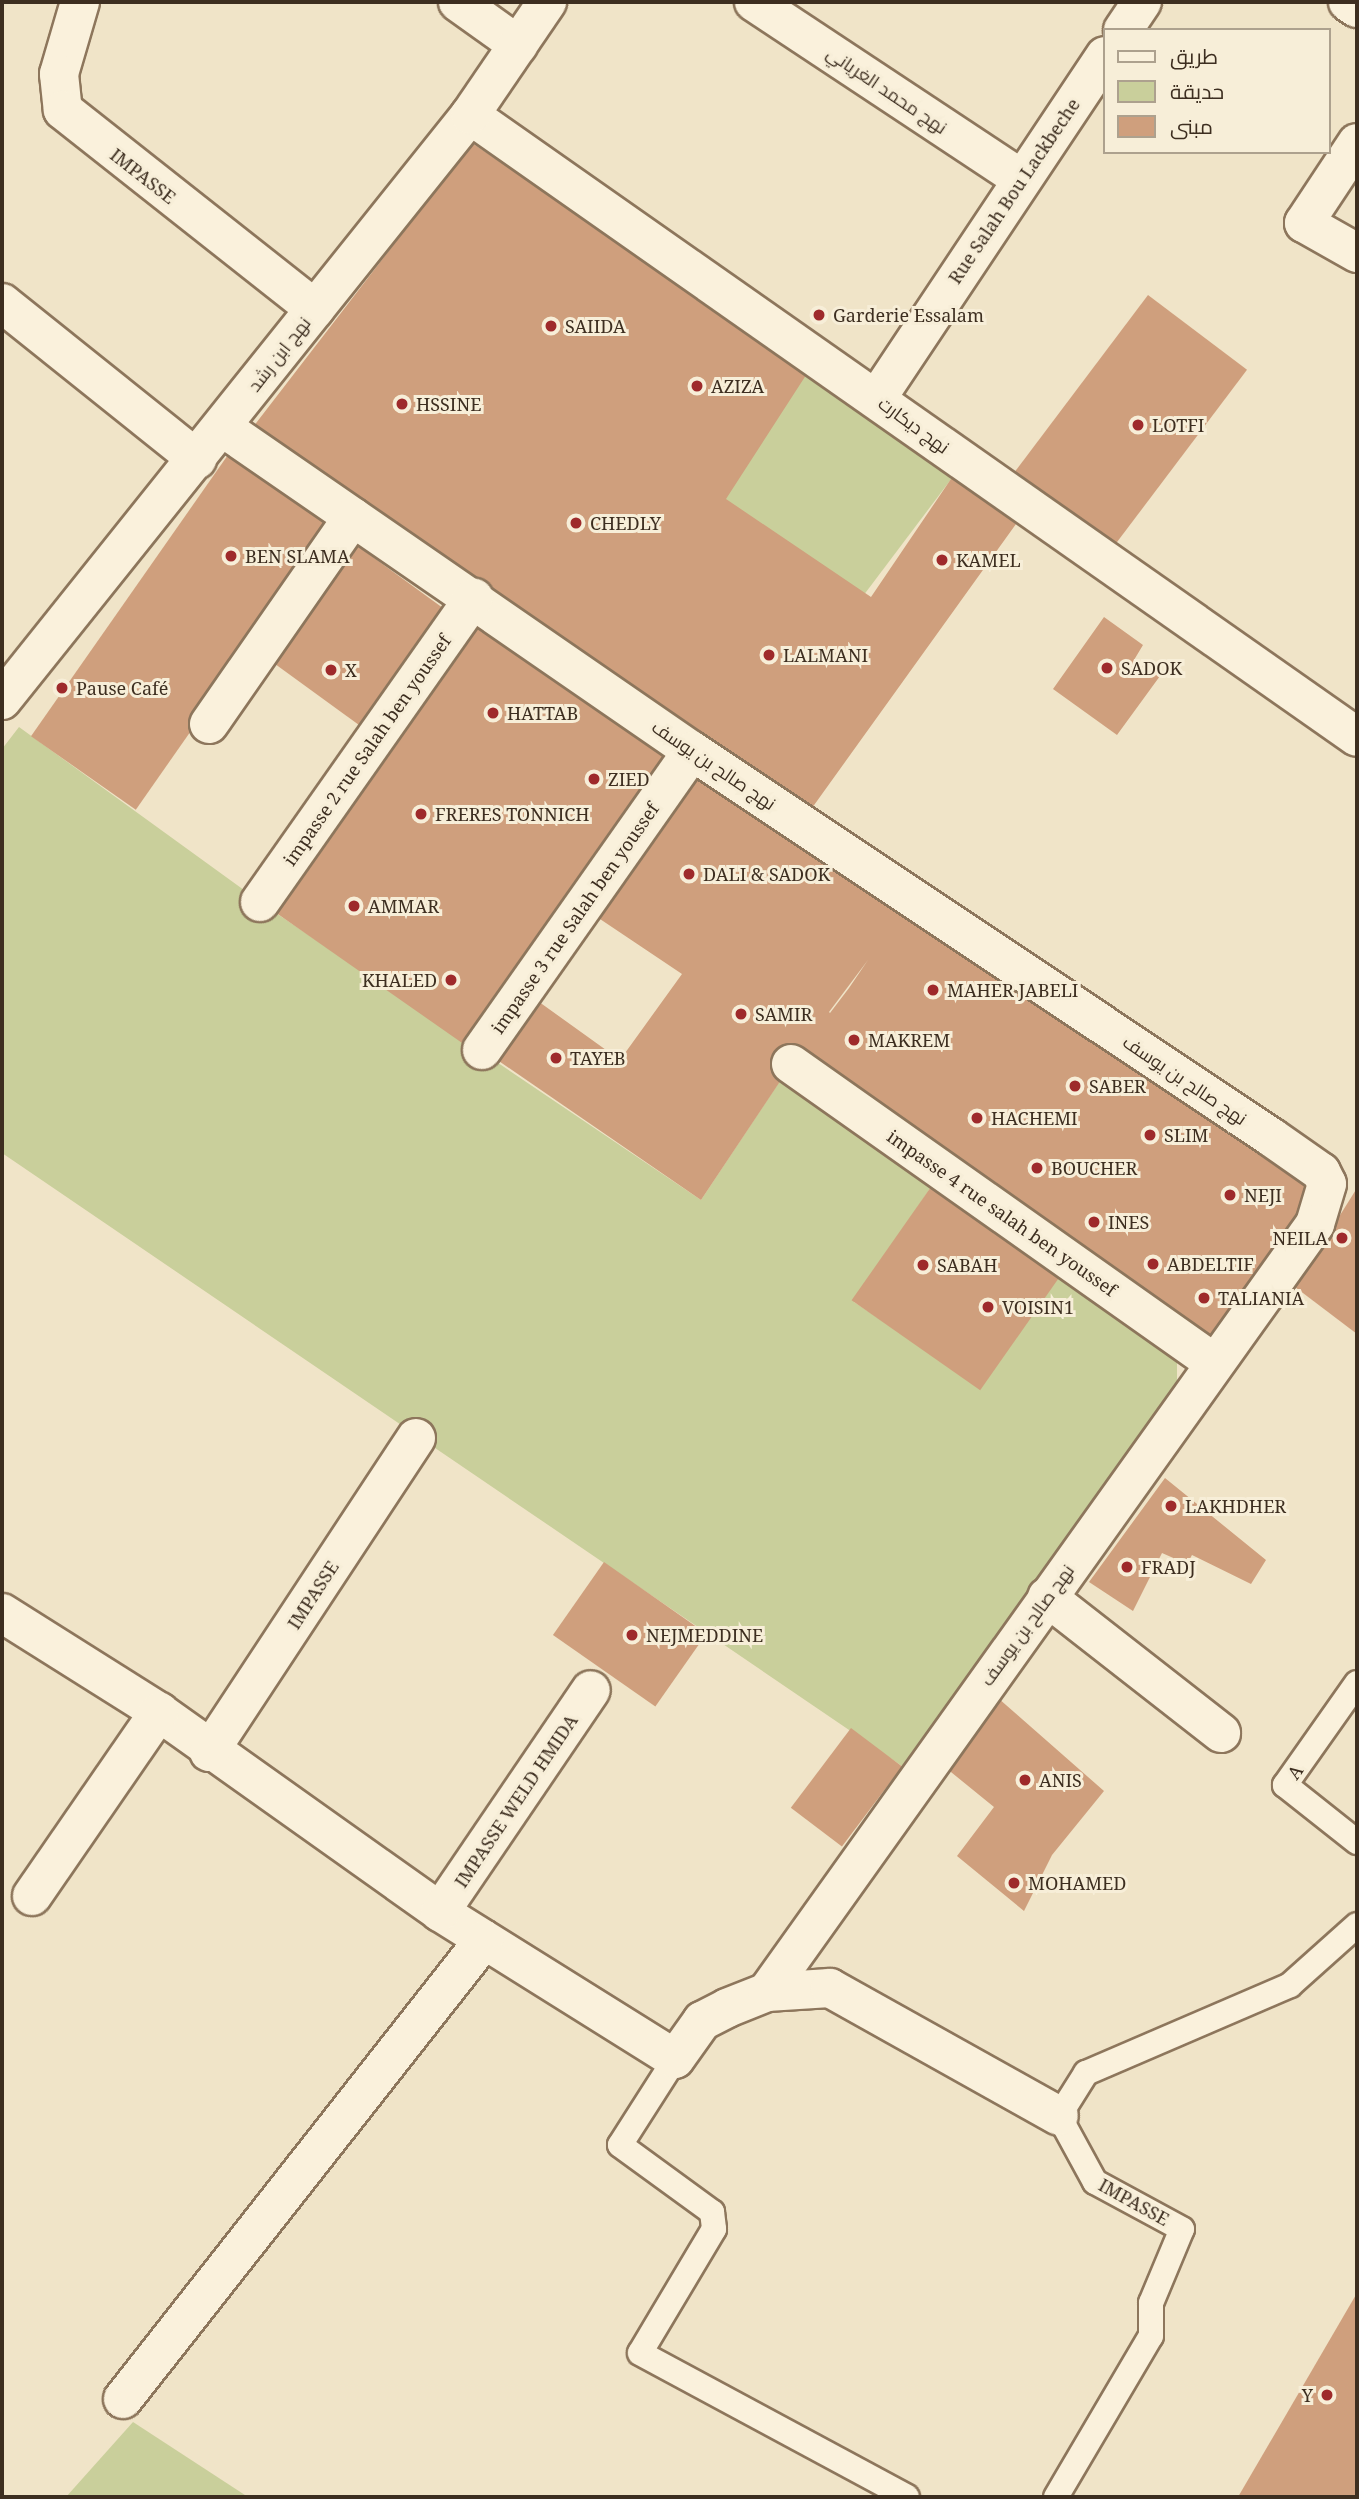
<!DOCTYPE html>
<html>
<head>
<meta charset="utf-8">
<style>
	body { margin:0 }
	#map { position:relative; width:1359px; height:2499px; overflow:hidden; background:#f0e4c8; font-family:"Noto Serif",Cairo,serif }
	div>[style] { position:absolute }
	.green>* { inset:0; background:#c9cf9b; transform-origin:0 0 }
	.building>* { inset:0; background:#cf9f7d; transform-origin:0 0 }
	.roads { filter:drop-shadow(2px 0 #8d765c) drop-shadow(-2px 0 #8d765c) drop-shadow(0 2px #8d765c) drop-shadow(0 -2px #8d765c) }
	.lane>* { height:24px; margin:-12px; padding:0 12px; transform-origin:12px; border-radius:12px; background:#faf1dc }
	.street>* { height:38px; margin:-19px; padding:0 19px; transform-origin:19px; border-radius:19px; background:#faf1dc }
	.dots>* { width:19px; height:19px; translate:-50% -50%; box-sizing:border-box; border:4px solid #f7eed8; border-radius:50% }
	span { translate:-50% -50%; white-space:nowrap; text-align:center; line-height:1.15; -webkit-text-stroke:6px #f7eed8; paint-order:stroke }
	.street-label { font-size:18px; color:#3d2e20 }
	.poi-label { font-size:18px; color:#3d2e20 }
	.left { translate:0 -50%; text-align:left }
	.right { translate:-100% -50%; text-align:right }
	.frame { position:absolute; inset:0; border:4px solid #3d2e20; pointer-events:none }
	.legend { position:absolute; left:1103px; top:28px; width:228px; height:126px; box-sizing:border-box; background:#f7eed8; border:2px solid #ada18e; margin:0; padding:9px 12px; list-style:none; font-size:21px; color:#3d2e20 }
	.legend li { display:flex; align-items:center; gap:14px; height:35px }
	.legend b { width:35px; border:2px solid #ada18e }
</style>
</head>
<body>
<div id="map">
	<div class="green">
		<div style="left:810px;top:369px;width:179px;height:155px;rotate:37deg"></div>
		<div style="clip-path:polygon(19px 727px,270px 909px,701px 1200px,782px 1078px,933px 1184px,854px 1302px,914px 1342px,1062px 1273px,1177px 1356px,1177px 1386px,902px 1766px,2px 1153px,2px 749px)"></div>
		<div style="clip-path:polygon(133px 2422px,248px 2497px,66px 2497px)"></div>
	</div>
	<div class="building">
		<div style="clip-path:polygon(472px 143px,810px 369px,726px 499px,871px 597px,953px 476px,1016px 524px,812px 808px,253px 427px)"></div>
		<div style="left:1148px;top:295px;width:124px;height:221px;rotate:37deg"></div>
		<div style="left:230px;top:452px;width:128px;height:347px;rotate:35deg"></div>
		<div style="left:348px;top:539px;width:125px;height:144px;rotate:36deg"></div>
		<div style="clip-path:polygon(1104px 617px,1143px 645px,1134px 660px,1160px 676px,1117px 735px,1053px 689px)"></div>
		<div style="left:472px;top:619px;width:243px;height:353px;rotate:35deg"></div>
		<div style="clip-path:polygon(evenodd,695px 772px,1308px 1186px,1299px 1214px,1210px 1341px,799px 1053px,701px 1200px,493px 1057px,535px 999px,620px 1060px,682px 974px,594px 915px,695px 772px,868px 960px,849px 988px,830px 1013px,829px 1012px,868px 960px)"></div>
		<div style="left:933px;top:1184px;width:157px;height:142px;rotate:35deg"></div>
		<div style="clip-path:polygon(1357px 1188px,1357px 1334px,1295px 1287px)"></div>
		<div style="clip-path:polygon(1165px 1478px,1266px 1560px,1251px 1584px,1192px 1555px,1187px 1564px,1162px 1553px,1133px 1611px,1089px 1582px)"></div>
		<div style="left:604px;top:1562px;width:125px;height:89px;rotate:35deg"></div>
		<div style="clip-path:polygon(998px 1698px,1104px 1791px,1052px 1855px,1024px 1911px,957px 1856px,994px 1807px,946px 1768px)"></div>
		<div style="left:851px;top:1728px;width:64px;height:100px;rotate:37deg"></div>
		<div style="clip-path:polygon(1357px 2293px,1357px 2497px,1238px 2497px)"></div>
	</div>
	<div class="roads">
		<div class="lane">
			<div style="left:1357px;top:1683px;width:125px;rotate:125.2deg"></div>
			<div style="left:1285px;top:1785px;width:92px;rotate:38.4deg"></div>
			<div style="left:675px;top:2059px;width:102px;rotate:122.6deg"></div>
			<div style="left:620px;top:2145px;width:114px;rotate:36.1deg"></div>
			<div style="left:712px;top:2212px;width:17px;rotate:83deg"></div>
			<div style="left:714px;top:2229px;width:144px;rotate:120.8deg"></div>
			<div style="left:640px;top:2353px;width:303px;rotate:28.3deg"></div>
			<div style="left:1056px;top:2497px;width:187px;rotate:-59.5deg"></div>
			<div style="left:1151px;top:2336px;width:33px;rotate:-90deg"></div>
			<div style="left:1151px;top:2303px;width:80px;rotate:-67.3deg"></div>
			<div style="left:1182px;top:2229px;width:99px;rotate:-151.6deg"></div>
			<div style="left:1095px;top:2182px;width:75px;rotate:-118.6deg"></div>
			<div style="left:1059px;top:2116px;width:51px;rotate:-57.9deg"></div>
			<div style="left:1086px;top:2073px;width:222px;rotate:-23.3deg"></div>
			<div style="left:1290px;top:1985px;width:90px;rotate:-41.8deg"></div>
		</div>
		<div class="street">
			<div style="left:80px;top:2px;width:75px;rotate:106.3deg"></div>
			<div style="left:59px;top:74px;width:36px;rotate:84deg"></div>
			<div style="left:63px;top:110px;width:321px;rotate:38.3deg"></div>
			<div style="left:458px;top:2px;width:74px;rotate:35.6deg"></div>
			<div style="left:754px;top:2px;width:320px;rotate:33.5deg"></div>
			<div style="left:1348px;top:2px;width:11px;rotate:34deg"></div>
			<div style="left:1123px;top:30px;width:34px;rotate:-56deg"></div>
			<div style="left:470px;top:115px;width:1083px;rotate:35.04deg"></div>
			<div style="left:1357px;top:143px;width:96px;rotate:123.5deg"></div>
			<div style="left:1304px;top:223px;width:61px;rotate:29.5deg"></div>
			<div style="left:2px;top:303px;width:250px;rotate:38.7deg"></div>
			<div style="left:877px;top:398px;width:411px;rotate:-56.3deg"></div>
			<div style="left:222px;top:427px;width:571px;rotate:34.58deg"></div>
			<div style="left:692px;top:751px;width:696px;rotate:33.69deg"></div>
			<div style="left:1271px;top:1137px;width:61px;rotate:35deg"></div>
			<div style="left:1321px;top:1172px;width:13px;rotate:63deg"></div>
			<div style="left:1327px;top:1184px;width:42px;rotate:106.7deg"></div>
			<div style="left:1315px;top:1224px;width:943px;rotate:125.51deg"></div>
			<div style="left:2px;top:700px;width:749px;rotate:-51.34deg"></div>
			<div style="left:470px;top:115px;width:137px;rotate:-55.7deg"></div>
			<div style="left:209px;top:724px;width:252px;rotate:-55.2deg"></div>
			<div style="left:260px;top:902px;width:372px;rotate:-54.9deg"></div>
			<div style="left:482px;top:1050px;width:365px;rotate:-54.9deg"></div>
			<div style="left:791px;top:1064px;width:517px;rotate:35.23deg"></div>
			<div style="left:1047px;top:1597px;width:221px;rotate:38deg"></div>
			<div style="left:2px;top:1613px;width:186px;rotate:32.2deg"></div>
			<div style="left:159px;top:1712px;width:345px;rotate:35.4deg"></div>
			<div style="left:440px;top:1912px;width:277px;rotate:32deg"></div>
			<div style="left:675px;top:2059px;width:47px;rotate:-54.6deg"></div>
			<div style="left:702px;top:2021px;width:28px;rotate:-27deg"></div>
			<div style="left:727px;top:2008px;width:43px;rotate:-21.8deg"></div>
			<div style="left:767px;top:1992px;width:63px;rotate:-3.6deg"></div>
			<div style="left:830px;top:1988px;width:262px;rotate:29.2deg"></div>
			<div style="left:209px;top:1752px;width:376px;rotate:-56.6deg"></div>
			<div style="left:32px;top:1896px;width:224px;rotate:-55.4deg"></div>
			<div style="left:440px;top:1912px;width:268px;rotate:-55.8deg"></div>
			<div style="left:123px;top:2399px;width:584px;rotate:-51.82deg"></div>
		</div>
	</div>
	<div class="dots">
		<div style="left:819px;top:315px;background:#9e2a2b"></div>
		<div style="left:551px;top:326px;background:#9e2a2b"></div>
		<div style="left:697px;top:386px;background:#9e2a2b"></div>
		<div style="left:402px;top:404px;background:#9e2a2b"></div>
		<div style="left:1138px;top:425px;background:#9e2a2b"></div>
		<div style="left:576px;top:523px;background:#9e2a2b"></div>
		<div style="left:231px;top:556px;background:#9e2a2b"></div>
		<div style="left:942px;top:560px;background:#9e2a2b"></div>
		<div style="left:769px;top:655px;background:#9e2a2b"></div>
		<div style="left:1107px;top:668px;background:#9e2a2b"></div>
		<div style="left:331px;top:670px;background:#9e2a2b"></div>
		<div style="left:62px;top:688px;background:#9e2a2b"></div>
		<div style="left:493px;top:713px;background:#9e2a2b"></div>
		<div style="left:594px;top:779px;background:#9e2a2b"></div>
		<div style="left:421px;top:814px;background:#9e2a2b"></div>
		<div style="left:689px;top:874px;background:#9e2a2b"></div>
		<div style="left:354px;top:906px;background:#9e2a2b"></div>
		<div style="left:451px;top:980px;background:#9e2a2b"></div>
		<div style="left:933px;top:990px;background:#9e2a2b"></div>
		<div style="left:741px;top:1014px;background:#9e2a2b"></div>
		<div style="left:854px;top:1040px;background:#9e2a2b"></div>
		<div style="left:556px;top:1058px;background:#9e2a2b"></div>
		<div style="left:1075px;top:1086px;background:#9e2a2b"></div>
		<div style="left:977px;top:1118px;background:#9e2a2b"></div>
		<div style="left:1150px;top:1135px;background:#9e2a2b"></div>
		<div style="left:1037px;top:1168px;background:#9e2a2b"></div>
		<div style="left:1230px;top:1195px;background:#9e2a2b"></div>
		<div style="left:1094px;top:1222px;background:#9e2a2b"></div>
		<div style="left:1342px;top:1238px;background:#9e2a2b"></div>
		<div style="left:1153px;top:1264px;background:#9e2a2b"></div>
		<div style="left:923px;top:1265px;background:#9e2a2b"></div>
		<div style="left:1204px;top:1298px;background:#9e2a2b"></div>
		<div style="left:988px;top:1307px;background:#9e2a2b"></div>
		<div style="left:1171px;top:1506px;background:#9e2a2b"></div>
		<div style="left:1127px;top:1567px;background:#9e2a2b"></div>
		<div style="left:632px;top:1635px;background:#9e2a2b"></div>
		<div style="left:1025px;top:1780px;background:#9e2a2b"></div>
		<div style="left:1014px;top:1883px;background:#9e2a2b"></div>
		<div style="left:1327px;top:2395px;background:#9e2a2b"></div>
	</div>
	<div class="street-label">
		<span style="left:887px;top:90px;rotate:34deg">نهج محمد الغرياني</span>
		<span style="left:143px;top:176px;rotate:38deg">IMPASSE</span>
		<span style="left:1014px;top:191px;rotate:-56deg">Rue Salah Bou Lackbeche</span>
		<span style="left:279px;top:354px;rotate:-52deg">نهج ابن رشد</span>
		<span style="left:914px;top:425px;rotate:36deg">نهج ديكارت</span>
		<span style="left:367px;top:750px;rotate:-55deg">impasse 2 rue Salah ben youssef</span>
		<span style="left:714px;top:765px;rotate:34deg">نهج صالح بن يوسف</span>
		<span style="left:575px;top:918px;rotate:-55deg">impasse 3 rue Salah ben youssef</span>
		<span style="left:1185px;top:1080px;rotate:34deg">نهج صالح بن يوسف</span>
		<span style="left:1002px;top:1213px;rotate:35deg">impasse 4 rue salah ben youssef</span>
		<span style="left:313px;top:1595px;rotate:-57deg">IMPASSE</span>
		<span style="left:1027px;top:1625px;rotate:-54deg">نهج صالح بن يوسف</span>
		<span style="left:1295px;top:1772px;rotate:-55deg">A</span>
		<span style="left:516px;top:1801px;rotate:-56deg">IMPASSE WELD HMIDA</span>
		<span style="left:1134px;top:2202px;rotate:29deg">IMPASSE</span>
	</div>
	<div class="poi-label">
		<span class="left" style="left:833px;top:315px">Garderie Essalam</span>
		<span class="left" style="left:565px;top:326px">SAIIDA</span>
		<span class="left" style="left:711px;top:386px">AZIZA</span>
		<span class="left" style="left:416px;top:404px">HSSINE</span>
		<span class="left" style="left:1152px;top:425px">LOTFI</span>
		<span class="left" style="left:590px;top:523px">CHEDLY</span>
		<span class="left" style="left:245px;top:556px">BEN SLAMA</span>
		<span class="left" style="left:956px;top:560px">KAMEL</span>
		<span class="left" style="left:783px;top:655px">LALMANI</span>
		<span class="left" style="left:1121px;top:668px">SADOK</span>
		<span class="left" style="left:345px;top:670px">X</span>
		<span class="left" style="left:76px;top:688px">Pause Café</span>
		<span class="left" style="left:507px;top:713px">HATTAB</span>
		<span class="left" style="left:608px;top:779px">ZIED</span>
		<span class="left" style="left:435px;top:814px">FRERES TONNICH</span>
		<span class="left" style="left:703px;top:874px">DALI &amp; SADOK</span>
		<span class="left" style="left:368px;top:906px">AMMAR</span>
		<span class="right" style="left:437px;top:980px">KHALED</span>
		<span class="left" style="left:947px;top:990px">MAHER JABELI</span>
		<span class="left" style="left:755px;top:1014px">SAMIR</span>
		<span class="left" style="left:868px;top:1040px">MAKREM</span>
		<span class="left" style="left:570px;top:1058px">TAYEB</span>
		<span class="left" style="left:1089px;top:1086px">SABER</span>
		<span class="left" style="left:991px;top:1118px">HACHEMI</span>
		<span class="left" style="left:1164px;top:1135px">SLIM</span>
		<span class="left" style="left:1051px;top:1168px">BOUCHER</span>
		<span class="left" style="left:1244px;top:1195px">NEJI</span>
		<span class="left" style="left:1108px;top:1222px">INES</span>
		<span class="right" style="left:1328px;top:1238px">NEILA</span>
		<span class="left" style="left:1167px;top:1264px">ABDELTIF</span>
		<span class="left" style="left:937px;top:1265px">SABAH</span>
		<span class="left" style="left:1218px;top:1298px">TALIANIA</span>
		<span class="left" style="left:1002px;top:1307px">VOISIN1</span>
		<span class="left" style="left:1185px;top:1506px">LAKHDHER</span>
		<span class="left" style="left:1141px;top:1567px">FRADJ</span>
		<span class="left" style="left:646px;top:1635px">NEJMEDDINE</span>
		<span class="left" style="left:1039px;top:1780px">ANIS</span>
		<span class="left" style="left:1028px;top:1883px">MOHAMED</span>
		<span class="right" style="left:1313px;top:2395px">Y</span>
	</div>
	<div class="frame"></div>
	<ul class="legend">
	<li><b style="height:9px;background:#faf1dc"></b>طريق</li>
	<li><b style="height:19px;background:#c9cf9b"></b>حديقة</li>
	<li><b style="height:19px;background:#cf9f7d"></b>مبنى</li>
	</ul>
</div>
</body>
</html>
